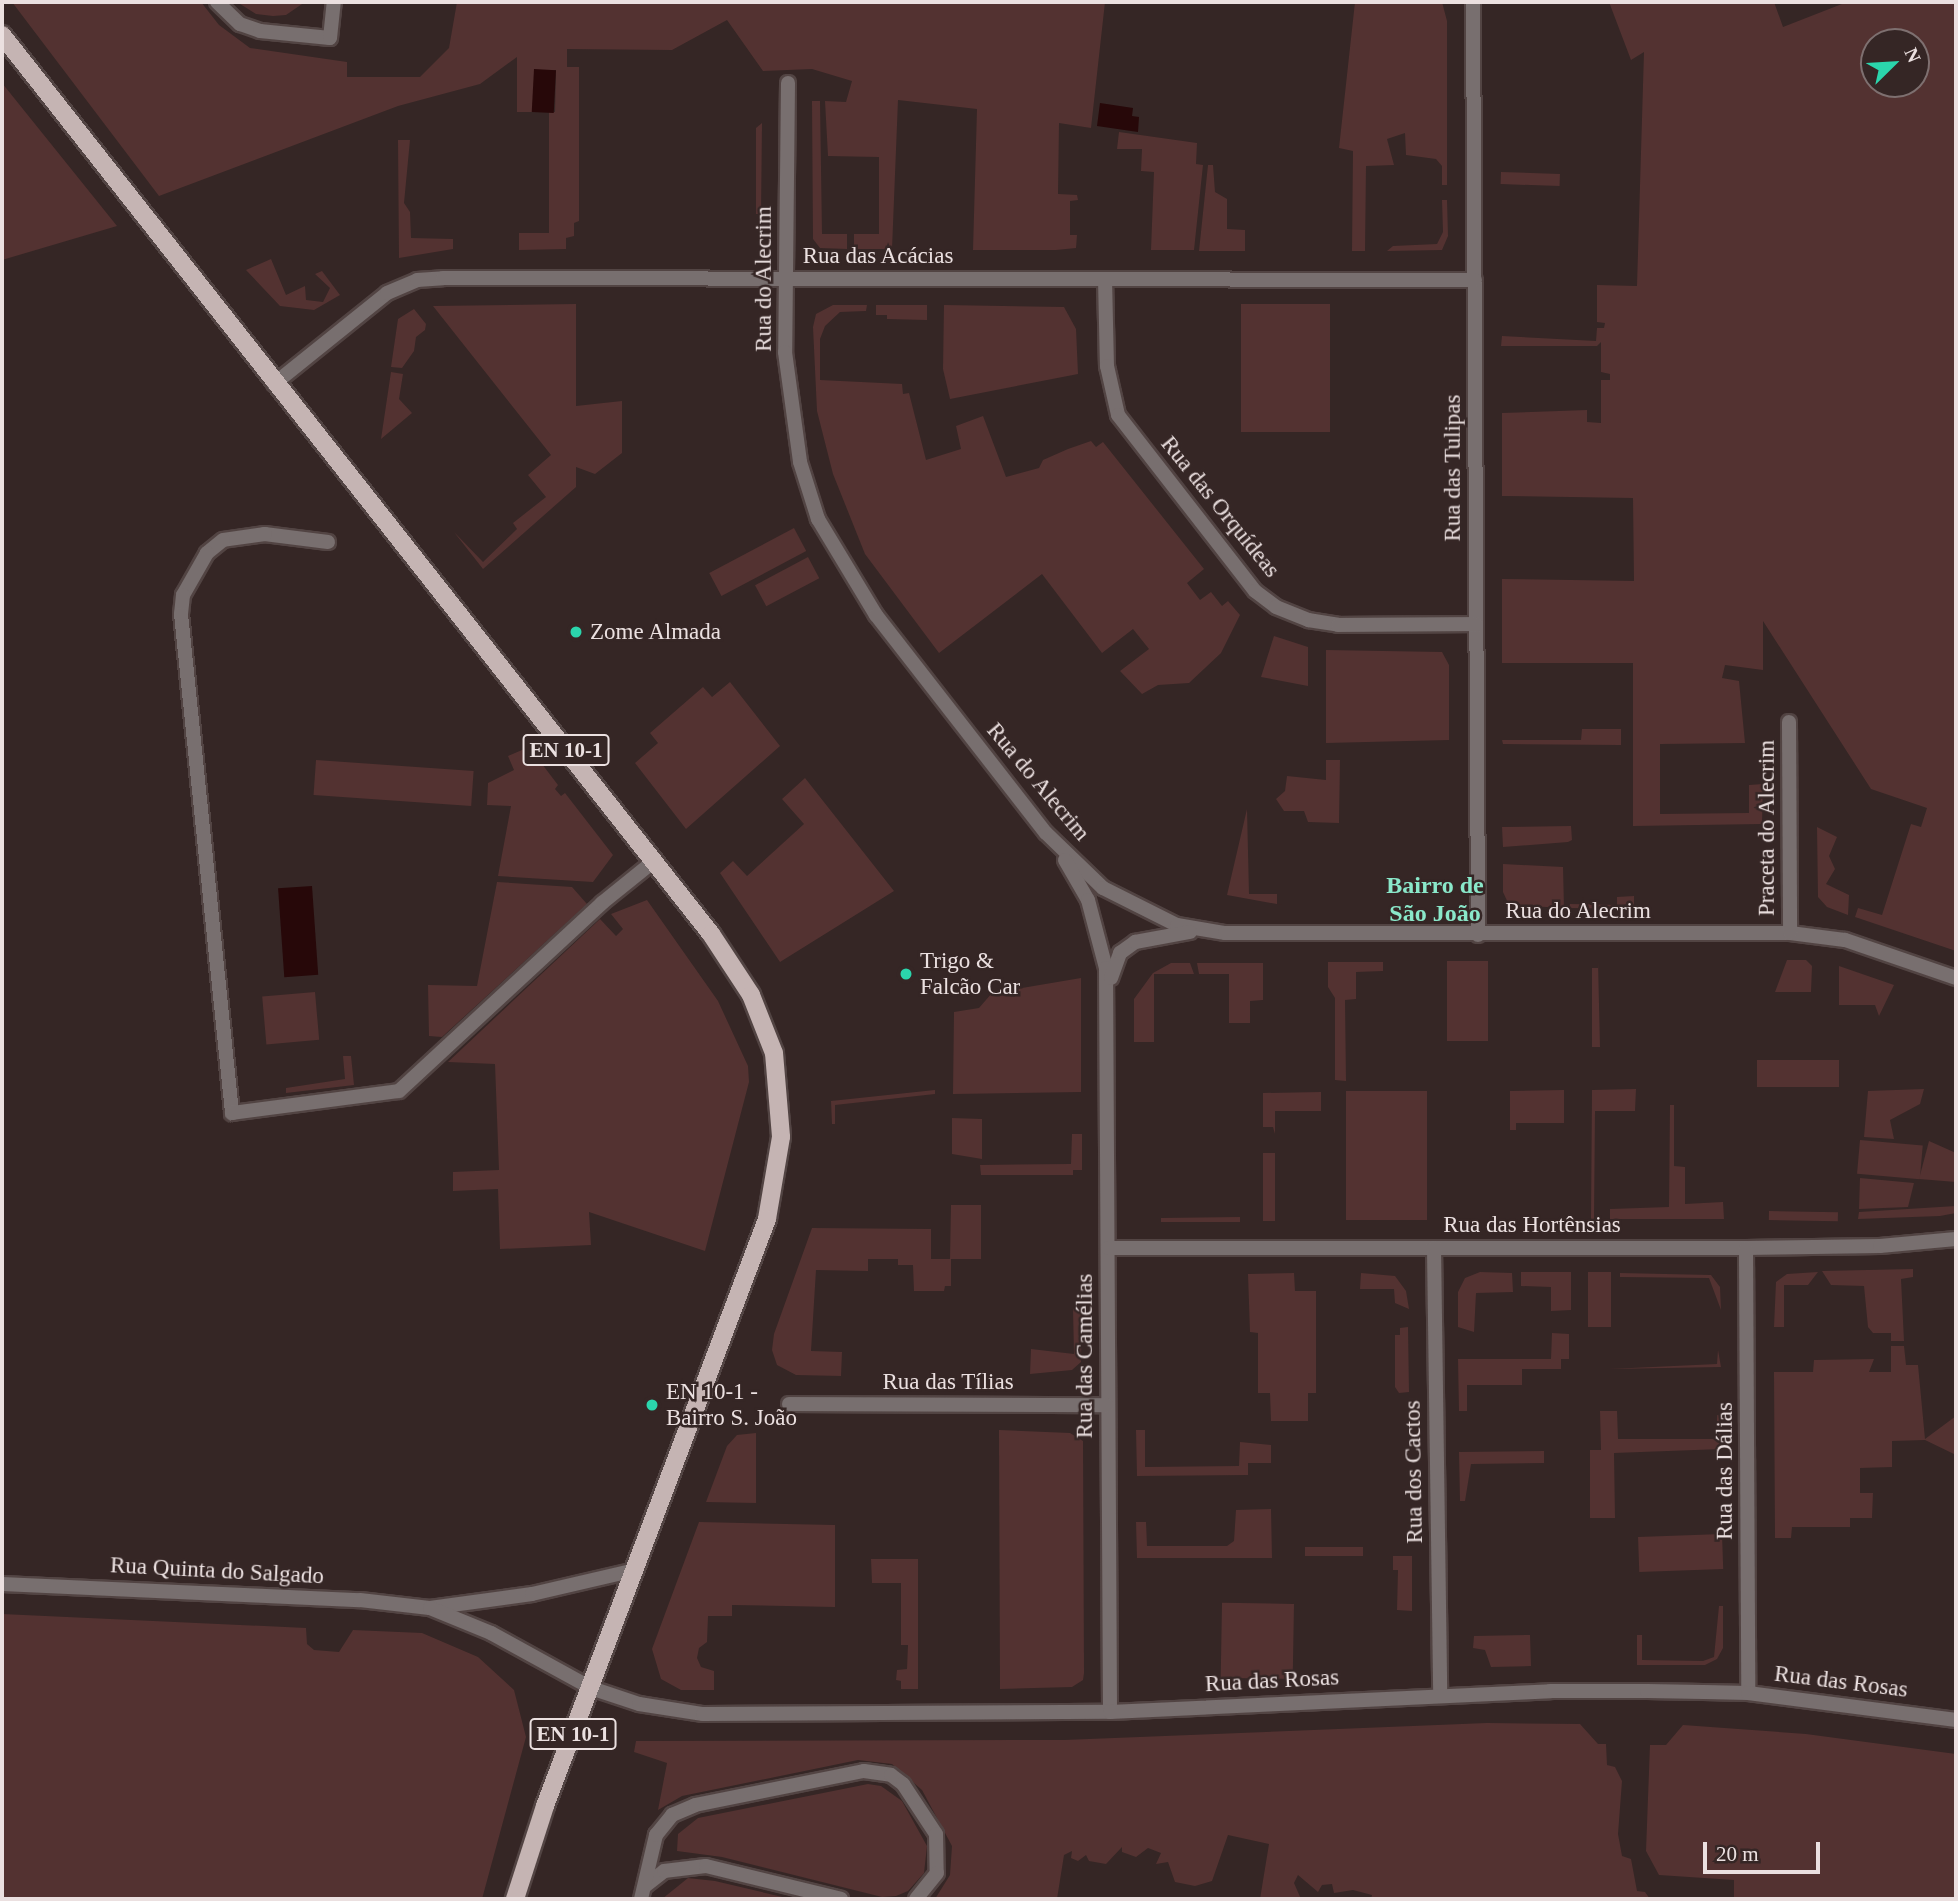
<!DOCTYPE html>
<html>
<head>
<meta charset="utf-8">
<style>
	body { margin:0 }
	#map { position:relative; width:1958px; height:1901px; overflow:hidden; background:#352625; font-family:"Times New Roman",serif }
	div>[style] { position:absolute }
	.green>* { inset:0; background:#533231; transform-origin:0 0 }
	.water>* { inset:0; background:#270809; transform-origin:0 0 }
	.roads { filter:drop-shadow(2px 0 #524443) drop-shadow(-2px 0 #524443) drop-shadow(0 2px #524443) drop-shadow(0 -2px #524443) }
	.lane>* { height:14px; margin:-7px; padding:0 7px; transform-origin:7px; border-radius:7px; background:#786f6f }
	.street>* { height:14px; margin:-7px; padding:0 7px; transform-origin:7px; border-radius:7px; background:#786f6f }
	.primary>* { height:18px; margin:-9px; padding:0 9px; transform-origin:9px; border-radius:9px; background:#c5b4b3 }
	.dots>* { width:19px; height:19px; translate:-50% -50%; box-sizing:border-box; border:4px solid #352625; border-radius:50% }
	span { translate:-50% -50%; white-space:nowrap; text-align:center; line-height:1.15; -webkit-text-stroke:5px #352625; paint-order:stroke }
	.shield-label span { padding:2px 5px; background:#352625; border:2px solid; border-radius:5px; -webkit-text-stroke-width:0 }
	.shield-label { font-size:21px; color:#ebe0e0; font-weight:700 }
	.street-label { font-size:23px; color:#ebe0e0 }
	.poi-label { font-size:23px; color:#ebe0e0 }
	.left { translate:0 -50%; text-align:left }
	.neighbourhood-label { font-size:24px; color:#8ae8ca; font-weight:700 }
	.frame { position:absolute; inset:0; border:4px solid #ebe0e0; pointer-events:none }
	.north { position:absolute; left:1860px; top:28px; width:70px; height:70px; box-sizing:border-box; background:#352625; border:2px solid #7e7070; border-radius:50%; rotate:66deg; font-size:19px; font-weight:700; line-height:28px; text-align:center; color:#ebe0e0 }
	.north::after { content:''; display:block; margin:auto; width:24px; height:32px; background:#2bd5ac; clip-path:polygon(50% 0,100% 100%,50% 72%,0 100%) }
	.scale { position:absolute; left:1703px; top:1842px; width:117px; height:32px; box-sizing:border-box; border:4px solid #ebe0e0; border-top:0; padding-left:9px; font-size:21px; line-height:24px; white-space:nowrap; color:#ebe0e0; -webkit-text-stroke:5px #352625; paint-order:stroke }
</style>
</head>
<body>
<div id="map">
	<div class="green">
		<div style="clip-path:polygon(12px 2px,201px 2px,219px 25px,250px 48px,347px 62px,347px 77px,420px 77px,449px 48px,457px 2px,1105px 2px,1091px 128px,1059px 123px,1058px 194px,1077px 195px,1078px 200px,1070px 201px,1070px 235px,1077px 235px,1076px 248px,1056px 250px,973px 250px,977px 109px,898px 100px,892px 249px,854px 249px,854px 234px,879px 234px,879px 157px,828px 156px,825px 101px,846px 102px,852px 81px,812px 69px,763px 71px,727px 20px,672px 50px,567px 49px,567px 67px,579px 67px,579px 221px,574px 223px,574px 236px,566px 238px,566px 249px,519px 250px,519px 233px,549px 233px,549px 112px,555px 112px,556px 70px,534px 70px,534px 112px,517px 112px,517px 57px,480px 84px,398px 106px,159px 196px)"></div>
		<div style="clip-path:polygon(237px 2px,305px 2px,286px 15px,273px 16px,256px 14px)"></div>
		<div style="clip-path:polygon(1355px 2px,1442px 2px,1447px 21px,1447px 185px,1442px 185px,1442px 166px,1436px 159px,1406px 155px,1405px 133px,1387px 139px,1394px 165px,1366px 166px,1365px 251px,1352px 251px,1353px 151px,1339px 148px)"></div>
		<div style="clip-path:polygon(evenodd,1609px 2px,1774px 2px,1783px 27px,1847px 2px,1956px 2px,1956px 951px,1855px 917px,1858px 908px,1882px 915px,1911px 824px,1921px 827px,1927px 808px,1871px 789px,1763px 621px,1763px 670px,1725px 665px,1722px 678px,1739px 681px,1745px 743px,1660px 744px,1660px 814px,1749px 813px,1749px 785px,1763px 784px,1762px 824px,1633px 826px,1633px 663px,1502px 663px,1502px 579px,1634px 581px,1633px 498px,1502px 496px,1502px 413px,1587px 410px,1587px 422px,1601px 423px,1601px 380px,1610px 380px,1610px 374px,1601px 372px,1601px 342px,1597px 346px,1501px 346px,1502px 336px,1596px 341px,1597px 328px,1604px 328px,1605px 323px,1597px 322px,1597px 285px,1637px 286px,1644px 52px,1631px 60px,1609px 2px,1874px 42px,1916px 42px,1916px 84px,1874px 84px,1874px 42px)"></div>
		<div style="clip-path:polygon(2px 83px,117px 226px,2px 260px)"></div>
		<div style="clip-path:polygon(812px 101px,820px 101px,822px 234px,847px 234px,847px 249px,820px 248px,813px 239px)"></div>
		<div style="clip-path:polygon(762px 123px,761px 214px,756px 214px,756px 128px)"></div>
		<div style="clip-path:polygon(1119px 132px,1197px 143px,1196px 164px,1203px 165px,1194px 250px,1151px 250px,1154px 172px,1141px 171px,1142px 149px,1117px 149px)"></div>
		<div style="clip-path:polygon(398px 140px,410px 140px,404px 203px,410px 212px,411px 238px,453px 239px,453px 249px,399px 258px)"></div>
		<div style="clip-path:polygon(1208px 165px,1213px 165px,1215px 192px,1227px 199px,1227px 229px,1245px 230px,1245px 251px,1199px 251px)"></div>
		<div style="left:1501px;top:172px;width:59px;height:12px;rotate:2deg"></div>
		<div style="clip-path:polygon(1442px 200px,1447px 200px,1448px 236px,1442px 250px,1387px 251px,1393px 246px,1437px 244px,1443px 232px)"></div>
		<div style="clip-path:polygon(271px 259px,286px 295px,305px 286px,306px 300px,323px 302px,330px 288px,315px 274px,322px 271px,340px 295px,314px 310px,280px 306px,246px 270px)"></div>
		<div style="clip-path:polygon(576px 304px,576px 406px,622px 401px,622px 453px,595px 474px,576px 467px,576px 487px,483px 569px,454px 532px,483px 562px,517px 529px,513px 523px,546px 497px,528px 475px,551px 455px,433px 306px)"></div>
		<div style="left:1241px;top:304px;width:89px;height:128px"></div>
		<div style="clip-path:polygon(833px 305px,867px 305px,866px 311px,840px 312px,825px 326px,820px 339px,820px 380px,902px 384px,903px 394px,909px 393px,926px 460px,961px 449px,956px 426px,983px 416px,1006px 477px,1039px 468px,1043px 460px,1068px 449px,1091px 441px,1096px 447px,1103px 442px,1204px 569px,1187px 583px,1200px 600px,1211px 592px,1222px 606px,1228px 601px,1240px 615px,1221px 653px,1189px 683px,1158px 685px,1142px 694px,1120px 671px,1149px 649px,1133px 629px,1102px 653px,1042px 574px,939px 653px,865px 554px,833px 474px,817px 411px,813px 327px,816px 314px)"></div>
		<div style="clip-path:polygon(876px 305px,927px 305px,927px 320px,887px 319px,887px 315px,876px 315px)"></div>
		<div style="clip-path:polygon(944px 305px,1064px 307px,1076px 329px,1078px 374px,950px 399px,943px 369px)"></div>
		<div style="clip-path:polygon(414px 309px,426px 324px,425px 330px,416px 337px,414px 351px,402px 368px,391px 367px,398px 319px)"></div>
		<div style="clip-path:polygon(391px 372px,403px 374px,399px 399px,412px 413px,381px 439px)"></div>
		<div style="left:794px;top:528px;width:26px;height:96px;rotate:62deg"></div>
		<div style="left:808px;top:557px;width:24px;height:60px;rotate:62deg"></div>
		<div style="clip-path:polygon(1274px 636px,1308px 647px,1308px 686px,1261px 677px)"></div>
		<div style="clip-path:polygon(1326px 650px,1442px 652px,1449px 665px,1449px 740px,1326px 743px)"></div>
		<div style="clip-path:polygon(730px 682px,780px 746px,686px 829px,635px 763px,658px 743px,650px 733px,703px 687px,712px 697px)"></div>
		<div style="clip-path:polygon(1582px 729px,1621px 729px,1621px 745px,1503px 744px,1502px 740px,1581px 740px)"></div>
		<div style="clip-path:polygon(529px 747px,558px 785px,555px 789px,561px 796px,565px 793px,613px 855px,593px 882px,498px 876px,511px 806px,487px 805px,488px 783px,514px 770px,508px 756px)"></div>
		<div style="left:316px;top:760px;width:158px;height:35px;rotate:4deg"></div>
		<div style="clip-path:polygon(1326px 760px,1340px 760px,1339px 823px,1308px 822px,1304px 811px,1284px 811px,1276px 799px,1285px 791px,1287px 776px,1326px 780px)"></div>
		<div style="clip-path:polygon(805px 778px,894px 891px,780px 962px,720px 873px,733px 861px,747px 876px,804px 824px,782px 799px)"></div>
		<div style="clip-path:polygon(1247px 809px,1249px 894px,1277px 894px,1277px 904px,1304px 909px,1227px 895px)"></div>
		<div style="clip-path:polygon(1571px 826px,1572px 840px,1568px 842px,1503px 847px,1502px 827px)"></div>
		<div style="clip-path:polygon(1817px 827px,1837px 837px,1829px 856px,1835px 869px,1826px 884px,1849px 895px,1848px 915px,1827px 907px,1818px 897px)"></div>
		<div style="clip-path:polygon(1503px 864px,1563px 867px,1564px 908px,1509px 905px,1503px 892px)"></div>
		<div style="clip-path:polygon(497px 882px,572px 887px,587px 904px,442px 1037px,429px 1036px,428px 985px,477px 986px)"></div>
		<div style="clip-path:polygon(1634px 896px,1634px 909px,1569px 908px,1570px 904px,1617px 905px,1617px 897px)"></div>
		<div style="clip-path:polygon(647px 900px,718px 1001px,748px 1066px,749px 1082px,705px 1251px,589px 1212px,591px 1245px,500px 1249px,498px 1189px,453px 1191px,453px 1172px,499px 1170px,495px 1064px,448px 1062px,600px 919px,616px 936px,623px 929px,611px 914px)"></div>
		<div style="clip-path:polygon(1787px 960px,1806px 960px,1812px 966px,1811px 992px,1775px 992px)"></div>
		<div style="left:1488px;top:961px;width:80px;height:41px;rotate:90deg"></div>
		<div style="clip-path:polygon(1598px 961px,1600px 1047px,1592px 1047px,1592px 968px,1598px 968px)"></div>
		<div style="clip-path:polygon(1328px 962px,1383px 962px,1383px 971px,1356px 972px,1356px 999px,1345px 1000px,1346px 1081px,1335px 1080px,1335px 998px,1328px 987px)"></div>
		<div style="clip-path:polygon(1171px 963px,1190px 963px,1194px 974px,1154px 974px,1154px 1042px,1134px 1042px,1134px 999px,1153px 973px)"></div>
		<div style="clip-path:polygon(1197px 963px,1263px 963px,1263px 1000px,1250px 1001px,1250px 1023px,1229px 1023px,1229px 974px,1199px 974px)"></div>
		<div style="clip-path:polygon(1839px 966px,1894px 985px,1879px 1016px,1875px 1005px,1839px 1005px)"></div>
		<div style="clip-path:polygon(1081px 978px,1081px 1092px,953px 1094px,954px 1012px,979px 1008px,992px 993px)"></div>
		<div style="left:315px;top:992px;width:48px;height:53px;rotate:85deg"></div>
		<div style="clip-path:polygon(343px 1056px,351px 1056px,354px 1085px,286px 1093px,286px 1088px,345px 1079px)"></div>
		<div style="left:1839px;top:1060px;width:27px;height:82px;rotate:90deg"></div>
		<div style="clip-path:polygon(1636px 1089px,1635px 1111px,1595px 1111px,1594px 1219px,1591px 1219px,1592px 1090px)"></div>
		<div style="clip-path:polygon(1924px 1089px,1920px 1104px,1890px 1120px,1894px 1139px,1864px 1137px,1868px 1091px)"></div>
		<div style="clip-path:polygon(935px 1090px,935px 1094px,835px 1105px,835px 1124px,832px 1124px,831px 1101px)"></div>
		<div style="clip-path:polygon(1564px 1090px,1564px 1123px,1516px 1123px,1516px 1130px,1510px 1130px,1510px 1091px)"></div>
		<div style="left:1427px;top:1091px;width:129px;height:81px;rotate:90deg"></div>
		<div style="clip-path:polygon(1321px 1092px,1321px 1111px,1275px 1111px,1275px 1134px,1273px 1127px,1263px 1127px,1263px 1093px)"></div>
		<div style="clip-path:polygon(1670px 1105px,1674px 1105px,1674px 1166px,1685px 1167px,1685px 1204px,1723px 1202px,1724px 1219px,1610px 1219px,1610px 1209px,1669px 1207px)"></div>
		<div style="clip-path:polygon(952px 1118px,982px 1119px,982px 1159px,952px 1154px)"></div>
		<div style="clip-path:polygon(1072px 1134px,1082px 1134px,1082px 1170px,1073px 1170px,1073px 1175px,981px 1175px,980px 1165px,1071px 1164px)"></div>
		<div style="left:1860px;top:1140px;width:63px;height:34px;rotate:5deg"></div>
		<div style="clip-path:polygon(1929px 1141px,1956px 1153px,1956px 1182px,1919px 1179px)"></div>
		<div style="left:1263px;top:1153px;width:12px;height:68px"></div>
		<div style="clip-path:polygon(1860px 1178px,1914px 1183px,1908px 1207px,1859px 1209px)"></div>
		<div style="clip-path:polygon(951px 1205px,981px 1205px,981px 1259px,951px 1259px,951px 1286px,945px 1286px,944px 1291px,914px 1291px,913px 1265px,898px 1265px,898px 1259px,868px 1259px,868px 1271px,816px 1270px,811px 1351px,842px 1352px,841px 1376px,796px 1375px,777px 1365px,772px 1350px,774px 1334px,812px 1228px,931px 1229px,931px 1259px,950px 1259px)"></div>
		<div style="clip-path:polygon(1956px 1206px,1956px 1213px,1940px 1216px,1858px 1219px,1859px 1212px)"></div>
		<div style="left:1769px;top:1211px;width:69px;height:9px;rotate:1deg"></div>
		<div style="clip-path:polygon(1240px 1217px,1240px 1222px,1161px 1222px,1161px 1218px)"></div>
		<div style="clip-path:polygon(1913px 1269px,1913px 1277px,1901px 1279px,1904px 1341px,1891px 1341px,1891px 1333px,1873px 1333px,1868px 1327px,1864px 1286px,1831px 1285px,1822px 1271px)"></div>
		<div style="clip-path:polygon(1521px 1272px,1571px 1272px,1571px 1310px,1551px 1311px,1551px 1287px,1521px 1286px)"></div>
		<div style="left:1611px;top:1272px;width:55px;height:23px;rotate:90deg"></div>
		<div style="clip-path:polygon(1818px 1272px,1808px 1285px,1784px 1285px,1784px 1327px,1774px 1327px,1776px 1282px,1787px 1274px)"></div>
		<div style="clip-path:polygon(1294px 1273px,1295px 1291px,1316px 1291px,1316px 1393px,1308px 1393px,1308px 1421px,1271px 1421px,1270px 1393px,1258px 1393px,1258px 1333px,1250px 1332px,1248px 1274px)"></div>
		<div style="clip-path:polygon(1361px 1273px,1395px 1276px,1406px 1291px,1409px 1309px,1395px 1303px,1394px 1289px,1360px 1289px)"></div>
		<div style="clip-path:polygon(1512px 1273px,1513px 1292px,1476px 1293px,1474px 1332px,1458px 1327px,1458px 1292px,1465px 1278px,1480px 1272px)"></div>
		<div style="clip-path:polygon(1620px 1273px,1711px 1275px,1720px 1287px,1721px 1310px,1709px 1278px,1620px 1277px)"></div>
		<div style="clip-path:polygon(1073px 1309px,1082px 1309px,1081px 1362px,1072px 1370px,1030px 1374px,1031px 1349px,1074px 1354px)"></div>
		<div style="clip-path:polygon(1408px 1327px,1409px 1392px,1399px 1393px,1395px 1387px,1395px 1335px,1400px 1335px,1400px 1328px)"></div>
		<div style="clip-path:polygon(1552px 1333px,1569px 1334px,1569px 1359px,1561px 1359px,1561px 1369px,1522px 1369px,1522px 1385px,1467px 1385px,1467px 1411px,1459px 1411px,1458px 1359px,1551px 1359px)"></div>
		<div style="clip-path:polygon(1891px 1346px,1904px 1346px,1906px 1365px,1918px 1365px,1925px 1439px,1956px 1416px,1956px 1455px,1925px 1440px,1892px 1441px,1892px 1467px,1860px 1468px,1860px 1493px,1873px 1493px,1872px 1518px,1850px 1518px,1850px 1527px,1792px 1527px,1791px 1538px,1775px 1538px,1774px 1372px,1813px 1372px,1814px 1360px,1874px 1359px,1869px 1372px,1891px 1372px)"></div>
		<div style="clip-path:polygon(1718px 1350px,1721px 1367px,1609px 1369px,1717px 1364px)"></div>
		<div style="clip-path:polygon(1600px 1411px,1617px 1411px,1618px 1439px,1717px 1439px,1717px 1415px,1722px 1416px,1722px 1449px,1614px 1453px,1615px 1518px,1590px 1518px,1590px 1450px,1601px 1450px)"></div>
		<div style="clip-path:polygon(999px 1430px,1070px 1433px,1083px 1441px,1084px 1673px,1083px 1680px,1072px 1687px,1000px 1689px)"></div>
		<div style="clip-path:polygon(1136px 1430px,1145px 1430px,1145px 1467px,1239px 1466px,1240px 1442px,1271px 1445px,1271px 1463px,1248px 1463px,1248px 1475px,1137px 1476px)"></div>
		<div style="clip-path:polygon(756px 1433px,756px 1503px,706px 1502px,727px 1446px,737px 1435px)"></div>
		<div style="clip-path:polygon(1544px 1451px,1544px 1463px,1471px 1464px,1465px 1501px,1460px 1501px,1459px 1452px)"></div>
		<div style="clip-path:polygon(1271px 1509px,1272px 1558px,1137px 1558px,1136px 1522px,1146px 1522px,1147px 1546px,1227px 1546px,1234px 1541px,1236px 1510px)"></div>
		<div style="clip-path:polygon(699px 1522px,835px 1525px,835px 1607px,732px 1605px,732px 1616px,708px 1616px,707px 1642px,699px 1648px,697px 1658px,701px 1667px,714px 1671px,714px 1690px,681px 1690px,661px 1679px,652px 1649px)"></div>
		<div style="left:1722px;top:1534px;width:35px;height:84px;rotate:88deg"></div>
		<div style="left:1363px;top:1547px;width:9px;height:58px;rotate:90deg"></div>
		<div style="clip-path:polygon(1393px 1556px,1412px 1556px,1412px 1611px,1397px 1610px,1398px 1570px,1393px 1570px)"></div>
		<div style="clip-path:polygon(871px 1559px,918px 1559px,918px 1689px,901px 1689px,901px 1681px,896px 1680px,897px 1670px,907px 1669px,908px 1645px,901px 1645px,901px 1583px,872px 1583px)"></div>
		<div style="left:1294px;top:1604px;width:75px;height:72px;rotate:91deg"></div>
		<div style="clip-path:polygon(1719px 1606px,1723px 1606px,1723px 1648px,1717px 1659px,1705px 1665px,1637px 1665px,1637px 1635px,1642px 1635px,1642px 1660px,1703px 1661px,1714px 1657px)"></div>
		<div style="clip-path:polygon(2px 1614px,306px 1628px,307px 1644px,314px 1650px,339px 1652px,353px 1630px,422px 1633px,478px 1657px,514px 1690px,526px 1737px,482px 1899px,2px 1899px)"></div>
		<div style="clip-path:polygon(1530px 1635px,1531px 1666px,1491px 1667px,1485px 1650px,1473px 1648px,1474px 1636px)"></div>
		<div style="clip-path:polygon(1487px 1723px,1580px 1724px,1598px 1744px,1606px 1744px,1607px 1765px,1615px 1767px,1622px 1781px,1618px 1834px,1622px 1856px,1631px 1859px,1637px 1891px,1645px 1892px,1650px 1899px,1371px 1899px,1372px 1895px,1353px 1890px,1334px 1893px,1332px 1884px,1322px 1885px,1318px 1892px,1298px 1875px,1294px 1883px,1301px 1899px,1260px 1899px,1269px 1844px,1228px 1835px,1212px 1881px,1195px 1886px,1175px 1882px,1168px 1862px,1156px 1864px,1161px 1853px,1148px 1848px,1136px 1857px,1122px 1852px,1122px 1847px,1106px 1864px,1089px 1861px,1086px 1855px,1078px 1861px,1071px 1858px,1072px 1851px,1064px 1855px,1057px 1899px,935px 1899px,950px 1875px,952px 1846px,922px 1790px,892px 1764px,858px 1760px,682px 1796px,658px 1810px,667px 1763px,634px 1752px,636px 1741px,1064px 1740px)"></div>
		<div style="clip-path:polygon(1683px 1725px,1806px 1734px,1956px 1754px,1956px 1899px,1734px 1899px,1734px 1880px,1659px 1875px,1646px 1851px,1650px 1745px,1666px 1745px)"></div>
		<div style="clip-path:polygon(868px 1784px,881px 1786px,902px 1801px,927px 1846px,924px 1873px,908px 1891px,896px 1896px,882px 1897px,722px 1857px,677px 1851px,678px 1834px,698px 1818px)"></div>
		<div style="clip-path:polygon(688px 1878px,715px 1881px,791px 1899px,662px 1899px)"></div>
	</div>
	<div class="water">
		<div style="left:534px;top:69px;width:22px;height:43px;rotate:3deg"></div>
		<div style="clip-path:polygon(1100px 103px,1133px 108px,1132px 116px,1139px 117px,1138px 132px,1097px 126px)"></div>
		<div style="left:312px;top:886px;width:89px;height:34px;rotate:86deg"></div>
	</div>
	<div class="roads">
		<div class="lane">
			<div style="left:328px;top:542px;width:64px;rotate:-172.8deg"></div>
			<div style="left:265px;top:534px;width:42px;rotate:171.9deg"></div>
			<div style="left:223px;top:540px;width:21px;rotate:141deg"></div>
			<div style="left:207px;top:553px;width:48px;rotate:119.7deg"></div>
			<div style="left:183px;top:595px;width:19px;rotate:96deg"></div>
			<div style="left:181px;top:614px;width:502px;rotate:84.16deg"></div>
			<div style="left:232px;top:1113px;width:168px;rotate:-7.5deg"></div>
			<div style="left:399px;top:1091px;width:277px;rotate:-42.8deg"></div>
			<div style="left:602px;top:903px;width:67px;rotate:-38.9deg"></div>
			<div style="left:645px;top:1886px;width:24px;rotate:-38deg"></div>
			<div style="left:664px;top:1871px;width:42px;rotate:-6.8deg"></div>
			<div style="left:706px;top:1866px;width:139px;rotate:13.7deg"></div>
			<div style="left:641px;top:1899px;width:66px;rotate:-76.8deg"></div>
			<div style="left:656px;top:1835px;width:26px;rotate:-51deg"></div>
			<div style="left:672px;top:1815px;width:25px;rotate:-23deg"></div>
			<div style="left:695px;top:1805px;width:172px;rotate:-11.4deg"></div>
			<div style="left:864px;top:1771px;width:27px;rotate:8deg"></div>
			<div style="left:891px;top:1775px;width:15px;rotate:37deg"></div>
			<div style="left:903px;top:1784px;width:60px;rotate:56.6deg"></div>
			<div style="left:936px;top:1834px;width:39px;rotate:89deg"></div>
			<div style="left:937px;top:1873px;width:33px;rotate:129deg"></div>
		</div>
		<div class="street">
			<div style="left:217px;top:2px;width:32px;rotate:44deg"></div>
			<div style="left:240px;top:24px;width:21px;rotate:19deg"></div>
			<div style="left:260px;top:31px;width:70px;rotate:5.7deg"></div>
			<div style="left:330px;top:38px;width:36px;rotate:-84deg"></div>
			<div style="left:1473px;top:2px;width:933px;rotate:89.69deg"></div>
			<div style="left:788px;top:83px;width:269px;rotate:90.6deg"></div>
			<div style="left:785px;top:352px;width:111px;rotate:82.2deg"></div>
			<div style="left:800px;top:462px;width:60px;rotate:72.5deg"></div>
			<div style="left:818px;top:519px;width:112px;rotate:58.9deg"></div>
			<div style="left:876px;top:615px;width:276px;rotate:52.1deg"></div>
			<div style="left:1046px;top:833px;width:79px;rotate:44deg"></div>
			<div style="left:1103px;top:888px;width:83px;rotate:26.6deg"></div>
			<div style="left:1177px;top:925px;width:49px;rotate:9.5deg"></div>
			<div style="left:1225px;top:933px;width:565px"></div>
			<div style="left:1790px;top:933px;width:55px;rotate:7.3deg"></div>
			<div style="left:1845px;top:940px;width:117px;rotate:18.9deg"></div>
			<div style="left:1105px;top:279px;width:87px;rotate:88.7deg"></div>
			<div style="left:1107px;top:366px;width:50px;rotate:77.3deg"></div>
			<div style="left:1118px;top:415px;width:223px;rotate:52.1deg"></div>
			<div style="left:1255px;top:591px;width:26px;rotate:37deg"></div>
			<div style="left:1276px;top:607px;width:35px;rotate:22deg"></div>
			<div style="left:1308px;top:620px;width:30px;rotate:9deg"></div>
			<div style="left:1338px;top:625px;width:138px;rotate:-0.4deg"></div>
			<div style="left:274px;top:384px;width:145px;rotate:-38.8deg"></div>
			<div style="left:387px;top:293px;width:33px;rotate:-23deg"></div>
			<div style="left:417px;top:280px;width:26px;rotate:-4deg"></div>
			<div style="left:443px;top:278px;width:1032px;rotate:0.11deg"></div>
			<div style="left:1789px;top:722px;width:211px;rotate:89.7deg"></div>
			<div style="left:1065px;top:860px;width:46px;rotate:60.1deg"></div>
			<div style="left:1088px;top:900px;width:70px;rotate:75.2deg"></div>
			<div style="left:1106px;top:968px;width:744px;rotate:89.69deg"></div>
			<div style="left:1111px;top:978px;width:27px;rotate:-70deg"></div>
			<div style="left:1120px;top:953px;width:19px;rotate:-36deg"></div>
			<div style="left:1135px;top:942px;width:56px;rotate:-10.3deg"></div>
			<div style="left:1108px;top:1248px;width:638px"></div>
			<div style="left:1746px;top:1248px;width:134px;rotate:-0.9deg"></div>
			<div style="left:1880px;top:1246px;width:76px;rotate:-5.3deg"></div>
			<div style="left:1434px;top:1248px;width:448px;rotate:89.2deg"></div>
			<div style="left:1746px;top:1248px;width:445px;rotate:89.7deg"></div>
			<div style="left:789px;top:1404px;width:318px;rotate:0.2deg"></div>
			<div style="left:2px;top:1584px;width:358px;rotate:2.6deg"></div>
			<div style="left:360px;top:1600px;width:70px;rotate:6.5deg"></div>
			<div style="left:430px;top:1608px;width:103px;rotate:-7.8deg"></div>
			<div style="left:532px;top:1594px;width:106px;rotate:-13.1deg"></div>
			<div style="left:430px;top:1608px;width:66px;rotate:22.3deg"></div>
			<div style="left:491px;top:1633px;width:114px;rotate:28.8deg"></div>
			<div style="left:591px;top:1688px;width:51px;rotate:18.4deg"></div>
			<div style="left:639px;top:1704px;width:65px;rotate:8.9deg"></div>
			<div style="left:703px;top:1714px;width:407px;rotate:-0.3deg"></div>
			<div style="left:1110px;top:1712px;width:441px;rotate:-2.7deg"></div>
			<div style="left:1550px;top:1691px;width:97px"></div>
			<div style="left:1647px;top:1691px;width:101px;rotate:1.1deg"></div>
			<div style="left:1748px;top:1693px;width:210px;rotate:7.4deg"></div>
		</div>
		<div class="primary">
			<div style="left:2px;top:35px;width:1145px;rotate:51.74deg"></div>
			<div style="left:711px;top:934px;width:73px;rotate:56.7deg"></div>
			<div style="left:751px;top:995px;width:62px;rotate:68.4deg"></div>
			<div style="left:774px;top:1053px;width:84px;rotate:85.2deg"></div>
			<div style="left:781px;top:1137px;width:83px;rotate:99.7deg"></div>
			<div style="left:767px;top:1219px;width:628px;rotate:110.72deg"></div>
			<div style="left:545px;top:1806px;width:98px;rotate:107.9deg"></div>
		</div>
	</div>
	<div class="dots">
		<div style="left:576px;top:632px;background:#2bd5ac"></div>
		<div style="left:906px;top:974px;background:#2bd5ac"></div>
		<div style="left:652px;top:1405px;background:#2bd5ac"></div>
	</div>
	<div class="shield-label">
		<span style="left:566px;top:750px">EN 10-1</span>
		<span style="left:573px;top:1734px">EN 10-1</span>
	</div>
	<div class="street-label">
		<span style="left:878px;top:256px">Rua das Acácias</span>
		<span style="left:764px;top:279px;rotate:-90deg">Rua do Alecrim</span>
		<span style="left:1453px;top:468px;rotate:-90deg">Rua das Tulipas</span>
		<span style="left:1220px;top:507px;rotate:51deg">Rua das Orquídeas</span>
		<span style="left:1038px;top:782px;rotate:50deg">Rua do Alecrim</span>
		<span style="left:1767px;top:828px;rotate:-90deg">Praceta do Alecrim</span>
		<span style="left:1578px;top:911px">Rua do Alecrim</span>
		<span style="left:1532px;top:1225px">Rua das Hortênsias</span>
		<span style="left:1085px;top:1356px;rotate:-90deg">Rua das Camélias</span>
		<span style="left:948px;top:1382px">Rua das Tílias</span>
		<span style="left:1725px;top:1471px;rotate:-90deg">Rua das Dálias</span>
		<span style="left:1414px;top:1472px;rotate:-91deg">Rua dos Cactos</span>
		<span style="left:217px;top:1571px;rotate:3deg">Rua Quinta do Salgado</span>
		<span style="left:1272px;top:1681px;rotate:-3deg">Rua das Rosas</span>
		<span style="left:1841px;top:1682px;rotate:7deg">Rua das Rosas</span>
	</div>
	<div class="poi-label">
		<span class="left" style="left:590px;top:632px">Zome Almada</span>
		<span class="left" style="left:920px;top:974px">Trigo &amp;<br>Falcão Car</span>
		<span class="left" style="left:666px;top:1405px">EN 10-1 -<br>Bairro S. João</span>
	</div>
	<div class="neighbourhood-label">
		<span style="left:1435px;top:900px">Bairro de<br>São João</span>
	</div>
	<div class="frame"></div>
	<div class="north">N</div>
	<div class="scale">20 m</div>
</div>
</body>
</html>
